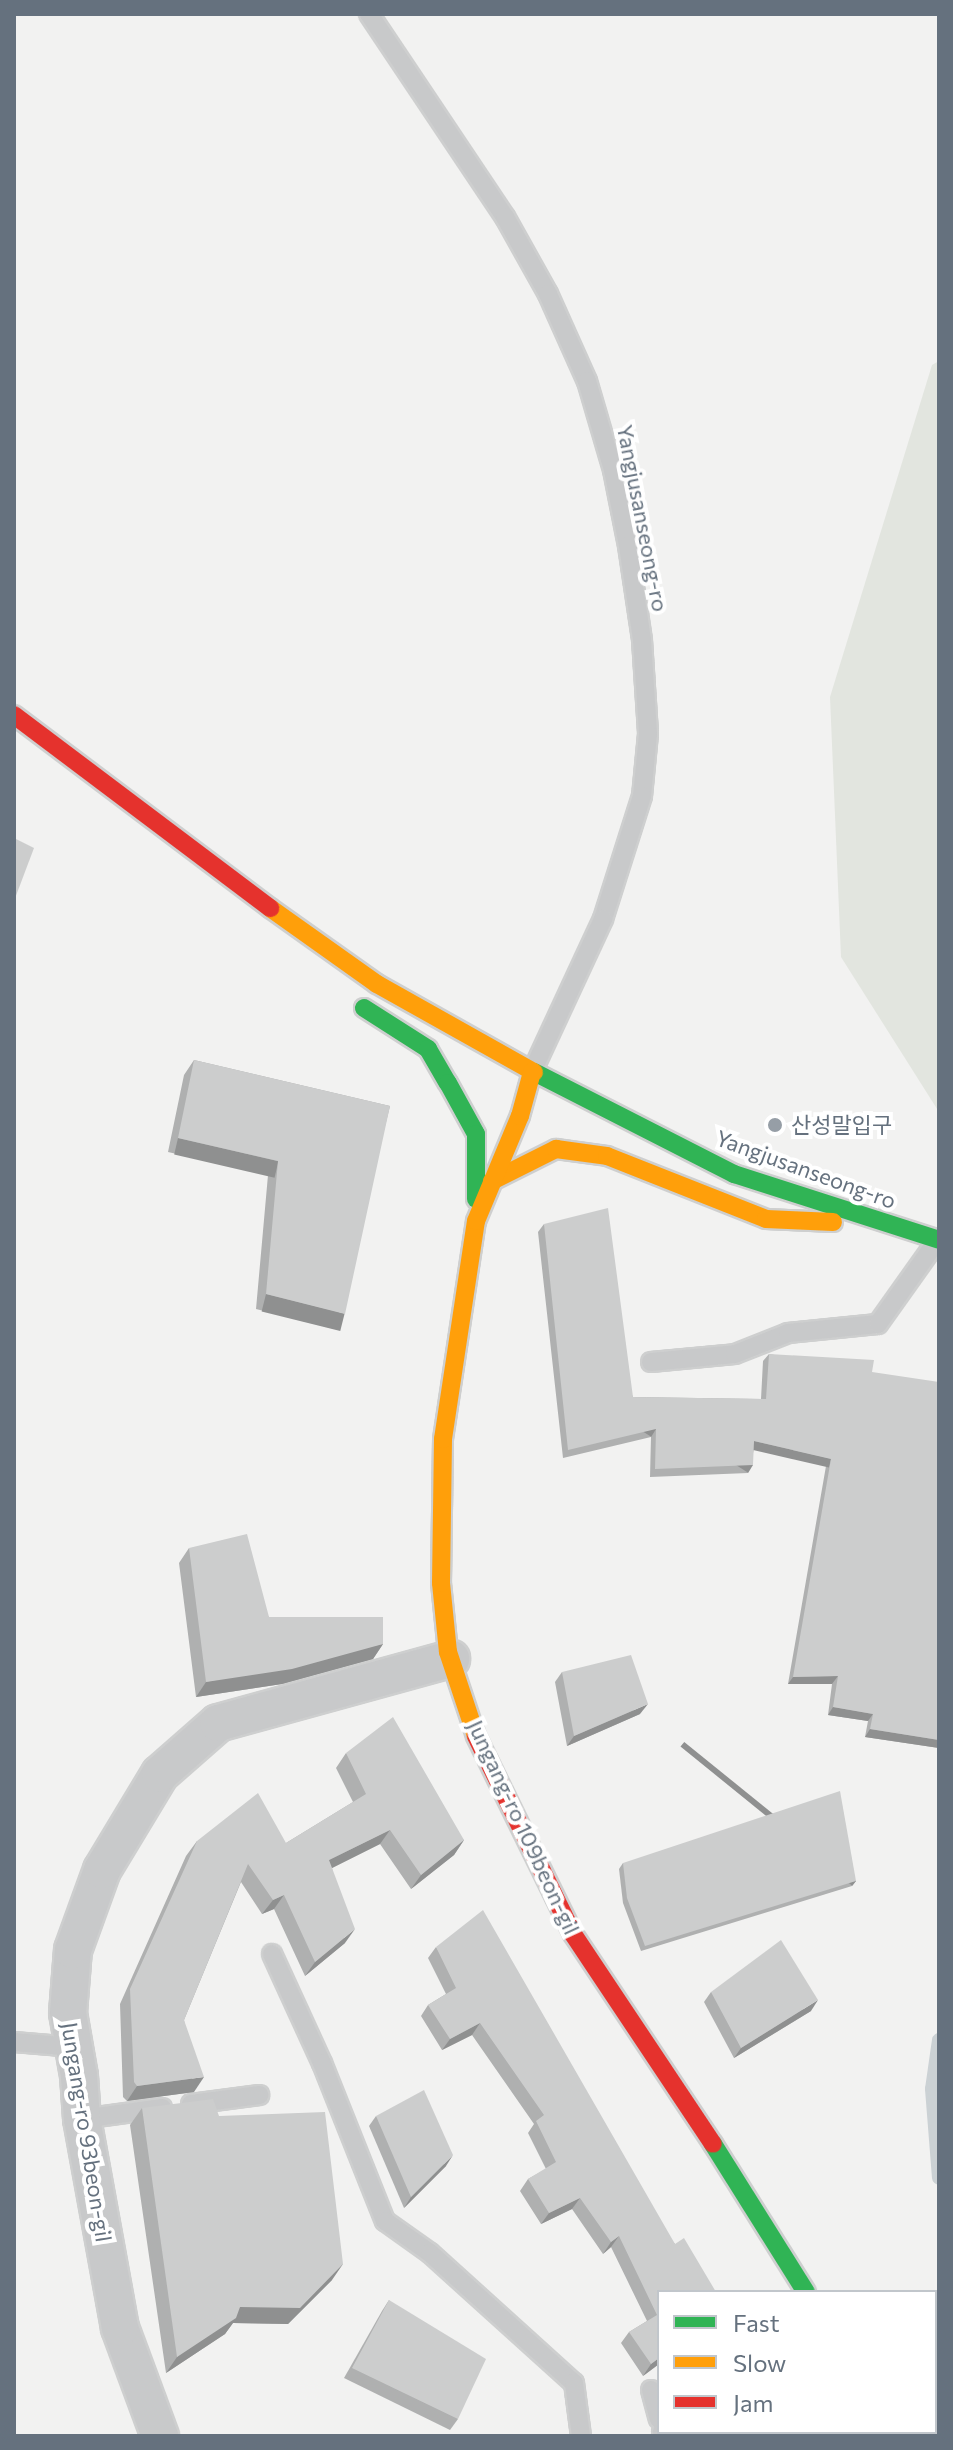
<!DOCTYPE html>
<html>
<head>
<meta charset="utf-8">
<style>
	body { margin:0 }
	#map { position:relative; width:953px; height:2450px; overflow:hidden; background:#f2f2f1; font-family:Commissioner,"Noto Sans KR",sans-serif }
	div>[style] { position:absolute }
	.green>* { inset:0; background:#e2e5df }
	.stream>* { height:14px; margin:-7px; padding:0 7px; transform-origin:7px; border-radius:7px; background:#cbd1d4 }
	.roads { filter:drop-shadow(2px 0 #cecfcf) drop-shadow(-2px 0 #cecfcf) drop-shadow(0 2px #cecfcf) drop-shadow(0 -2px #cecfcf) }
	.lane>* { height:18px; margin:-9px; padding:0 9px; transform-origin:9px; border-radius:9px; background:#c8c9ca }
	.street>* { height:36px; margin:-18px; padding:0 18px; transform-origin:18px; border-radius:18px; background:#c8c9ca }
	.fast>* { height:18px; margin:-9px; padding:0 9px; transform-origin:9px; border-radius:9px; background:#30b455 }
	.slow>* { height:18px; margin:-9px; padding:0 9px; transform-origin:9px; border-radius:9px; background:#ff9f0a }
	.jam>* { height:18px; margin:-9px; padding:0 9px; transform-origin:9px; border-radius:9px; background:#e5322d }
	.wall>* { inset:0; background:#afb0b0; transform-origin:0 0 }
	.shaded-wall>* { inset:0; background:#8f9090; transform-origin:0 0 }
	.building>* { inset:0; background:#cccdcd; transform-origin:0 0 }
	.dots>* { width:22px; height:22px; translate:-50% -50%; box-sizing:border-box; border:4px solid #fff; border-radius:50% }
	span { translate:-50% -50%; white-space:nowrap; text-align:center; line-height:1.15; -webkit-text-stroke:8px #fff; paint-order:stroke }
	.street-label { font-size:22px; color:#65717e }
	.poi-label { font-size:22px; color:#65717e }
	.left { translate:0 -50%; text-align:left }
	.frame { position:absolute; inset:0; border:16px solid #65717e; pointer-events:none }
	.legend { position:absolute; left:657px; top:2290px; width:280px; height:144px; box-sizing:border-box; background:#fff; border:2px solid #c1c6cb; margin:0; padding:10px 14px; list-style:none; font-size:24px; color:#65717e }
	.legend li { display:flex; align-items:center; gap:16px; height:40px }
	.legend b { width:40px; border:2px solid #c1c6cb }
</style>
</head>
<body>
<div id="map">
	<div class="green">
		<div style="clip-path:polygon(939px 361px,939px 1112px,841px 957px,830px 697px,932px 365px)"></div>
	</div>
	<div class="stream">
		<div style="left:939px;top:2040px;width:49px;rotate:98.1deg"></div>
		<div style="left:932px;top:2089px;width:89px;rotate:85.5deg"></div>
	</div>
	<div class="roads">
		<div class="lane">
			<div style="left:369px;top:14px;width:244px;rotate:56.2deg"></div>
			<div style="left:505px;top:217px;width:88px;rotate:60.8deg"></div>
			<div style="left:548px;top:294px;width:95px;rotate:65.9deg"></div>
			<div style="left:587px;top:381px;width:93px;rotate:73.7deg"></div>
			<div style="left:613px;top:470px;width:77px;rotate:78.8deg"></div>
			<div style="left:628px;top:546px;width:95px;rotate:81.5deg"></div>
			<div style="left:642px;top:640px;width:94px;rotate:86.3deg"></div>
			<div style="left:648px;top:734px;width:62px;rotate:95.5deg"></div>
			<div style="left:642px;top:796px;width:129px;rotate:107.6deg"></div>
			<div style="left:603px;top:919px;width:169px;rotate:114.9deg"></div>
			<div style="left:651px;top:1362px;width:84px;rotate:-5.4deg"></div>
			<div style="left:735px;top:1354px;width:57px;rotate:-21.6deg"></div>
			<div style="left:788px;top:1333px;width:90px;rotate:-5.7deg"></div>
			<div style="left:878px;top:1324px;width:102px;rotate:-54.6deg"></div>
			<div style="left:272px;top:1954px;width:120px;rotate:65.4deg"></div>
			<div style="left:322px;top:2063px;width:170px;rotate:68.3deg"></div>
			<div style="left:385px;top:2221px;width:55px;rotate:35.4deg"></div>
			<div style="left:430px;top:2253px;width:194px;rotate:42.1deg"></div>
			<div style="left:574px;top:2383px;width:53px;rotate:82.5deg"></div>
			<div style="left:14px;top:2042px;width:60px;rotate:4.8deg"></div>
			<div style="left:191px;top:2104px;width:69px;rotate:-7.5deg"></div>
			<div style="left:82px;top:2119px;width:81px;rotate:-7.8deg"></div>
			<div style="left:651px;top:2390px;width:30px;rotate:75deg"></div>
			<div style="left:662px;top:2432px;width:4px;rotate:76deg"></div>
		</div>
		<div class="street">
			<div style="left:891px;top:2432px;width:5px;rotate:53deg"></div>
			<div style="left:160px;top:2436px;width:115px;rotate:-110.3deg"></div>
			<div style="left:120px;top:2328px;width:212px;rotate:-100.3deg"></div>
			<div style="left:82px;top:2119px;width:43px;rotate:-94deg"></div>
			<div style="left:79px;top:2076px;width:64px;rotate:-99.9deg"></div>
			<div style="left:68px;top:2013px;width:63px;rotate:-85.5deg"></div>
			<div style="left:73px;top:1950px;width:85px;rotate:-70.1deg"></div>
			<div style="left:102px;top:1870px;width:112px;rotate:-58.9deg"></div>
			<div style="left:160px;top:1774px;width:77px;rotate:-41.3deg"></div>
			<div style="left:218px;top:1723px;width:242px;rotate:-15.4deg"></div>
		</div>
		<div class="fast">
			<div style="left:364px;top:1008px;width:76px;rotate:32.6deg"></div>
			<div style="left:428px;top:1049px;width:39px;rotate:60deg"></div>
			<div style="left:448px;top:1083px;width:58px;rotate:61.2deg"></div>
			<div style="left:476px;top:1134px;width:65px;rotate:90deg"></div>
			<div style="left:534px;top:1072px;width:225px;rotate:27deg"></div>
			<div style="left:734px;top:1174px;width:215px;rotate:17.8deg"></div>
			<div style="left:713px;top:2144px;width:175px;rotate:57.9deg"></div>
		</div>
		<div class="slow">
			<div style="left:270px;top:908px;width:131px;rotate:35.4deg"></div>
			<div style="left:377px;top:984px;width:180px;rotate:29.3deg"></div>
			<div style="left:492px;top:1181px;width:72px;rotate:-26.6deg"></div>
			<div style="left:556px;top:1149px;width:51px;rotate:7.8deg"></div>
			<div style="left:607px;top:1156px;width:171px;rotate:21.6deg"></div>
			<div style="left:766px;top:1219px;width:67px;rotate:2.6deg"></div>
			<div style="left:476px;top:1736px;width:89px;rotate:-108.4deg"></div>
			<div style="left:448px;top:1652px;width:69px;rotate:-95.8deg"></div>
			<div style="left:441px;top:1583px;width:144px;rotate:-89.2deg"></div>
			<div style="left:443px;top:1439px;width:220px;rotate:-81.4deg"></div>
			<div style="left:476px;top:1221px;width:114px;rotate:-67.3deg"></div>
			<div style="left:520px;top:1116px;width:46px;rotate:-74.7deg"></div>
		</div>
		<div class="jam">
			<div style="left:14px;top:715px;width:321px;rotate:37deg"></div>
			<div style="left:476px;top:1736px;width:220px;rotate:63.9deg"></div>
			<div style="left:573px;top:1934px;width:252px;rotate:56.3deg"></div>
		</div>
	</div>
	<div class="wall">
		<div style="clip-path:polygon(194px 1060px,390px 1106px,335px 1329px,256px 1309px,268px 1175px,168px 1152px,184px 1075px)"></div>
		<div style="clip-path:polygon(544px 1224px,633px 1397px,761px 1399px,763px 1361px,769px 1354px,872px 1372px,939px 1748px,865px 1737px,868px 1721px,828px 1715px,832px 1684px,788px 1684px,826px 1466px,754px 1449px,748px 1473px,650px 1477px,651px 1437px,563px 1458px,538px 1232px)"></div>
		<div style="clip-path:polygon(189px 1548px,269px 1617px,383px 1644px,373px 1659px,282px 1684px,196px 1697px,179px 1563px)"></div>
		<div style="clip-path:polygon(562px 1672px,640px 1714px,567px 1746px,555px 1682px)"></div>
		<div style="clip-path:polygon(346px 1753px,464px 1840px,454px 1855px,411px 1889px,380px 1844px,332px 1868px,345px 1943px,305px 1976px,274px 1909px,262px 1914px,241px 1882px,184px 2020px,194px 2092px,127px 2101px,123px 2097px,120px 2004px,186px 1856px,197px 1841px,286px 1843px,353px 1802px,336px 1768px)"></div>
		<div style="clip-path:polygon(623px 1863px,856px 1881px,852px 1886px,641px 1951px,623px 1903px,619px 1869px)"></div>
		<div style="clip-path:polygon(436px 1947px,675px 2244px,659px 2364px,643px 2376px,621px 2343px,629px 2332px,647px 2321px,611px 2247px,603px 2254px,572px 2209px,541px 2224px,520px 2191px,528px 2179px,546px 2169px,528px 2133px,534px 2124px,472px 2035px,442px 2050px,421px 2016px,428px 2005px,446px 1994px,428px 1958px)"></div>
		<div style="clip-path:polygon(711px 1992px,811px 2011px,734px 2058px,704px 2002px)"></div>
		<div style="clip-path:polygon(142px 2108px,219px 2116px,332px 2280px,288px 2324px,233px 2323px,225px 2334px,166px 2373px,130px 2125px)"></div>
		<div style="clip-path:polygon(376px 2116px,446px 2166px,404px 2208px,369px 2126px)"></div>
		<div style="clip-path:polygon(389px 2300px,458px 2419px,450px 2430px,344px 2378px,382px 2311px)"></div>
		<div style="left:728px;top:2432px;width:82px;height:4px"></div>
	</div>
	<div class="shaded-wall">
		<div style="left:178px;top:1138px;width:103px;height:17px;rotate:13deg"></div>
		<div style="left:266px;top:1294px;width:81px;height:18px;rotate:14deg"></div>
		<div style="left:656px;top:1429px;width:9px;height:90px;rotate:122deg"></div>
		<div style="left:754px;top:1441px;width:79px;height:9px;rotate:13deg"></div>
		<div style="left:753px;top:1465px;width:9px;height:98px;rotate:122deg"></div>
		<div style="clip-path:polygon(383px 1644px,373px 1659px,282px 1684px,196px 1697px,206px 1682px)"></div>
		<div style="clip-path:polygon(838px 1676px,832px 1684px,788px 1684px,793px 1677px)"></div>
		<div style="clip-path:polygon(648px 1704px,640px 1714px,567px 1746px,574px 1736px)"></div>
		<div style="clip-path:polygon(833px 1707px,873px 1714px,868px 1721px,828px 1715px)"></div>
		<div style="clip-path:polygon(870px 1729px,939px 1740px,939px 1748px,865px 1737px)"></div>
		<div style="clip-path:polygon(390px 1830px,380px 1844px,318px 1875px,329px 1860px)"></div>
		<div style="clip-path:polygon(464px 1840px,454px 1855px,411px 1889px,421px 1875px)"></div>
		<div style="left:856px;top:1881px;width:6px;height:221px;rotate:129deg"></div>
		<div style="clip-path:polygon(284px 1895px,274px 1909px,262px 1914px,273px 1900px)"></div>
		<div style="clip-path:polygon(355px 1929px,345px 1943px,305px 1976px,315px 1962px)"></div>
		<div style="clip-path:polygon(818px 2000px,811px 2011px,734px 2058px,741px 2048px)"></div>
		<div style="clip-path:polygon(480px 2023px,472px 2035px,442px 2050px,450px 2039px)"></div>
		<div style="clip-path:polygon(204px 2077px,194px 2092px,127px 2101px,137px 2086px)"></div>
		<div style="clip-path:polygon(453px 2155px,446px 2166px,404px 2208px,411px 2197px)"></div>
		<div style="clip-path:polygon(580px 2198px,572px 2209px,541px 2224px,549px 2213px)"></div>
		<div style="clip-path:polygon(619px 2236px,611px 2247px,603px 2254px,611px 2242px)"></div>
		<div style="clip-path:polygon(343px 2264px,332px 2280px,288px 2324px,233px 2323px,225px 2334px,166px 2373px,177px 2357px,240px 2307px)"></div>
		<div style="clip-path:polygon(659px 2358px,659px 2364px,643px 2376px,651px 2364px)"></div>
	</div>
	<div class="building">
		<div style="clip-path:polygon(14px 838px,34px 848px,14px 901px)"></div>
		<div style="clip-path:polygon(194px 1060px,390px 1106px,345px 1314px,266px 1294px,278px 1161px,178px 1138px)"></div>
		<div style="clip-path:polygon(608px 1208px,633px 1397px,766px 1399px,769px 1354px,874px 1360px,872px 1372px,939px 1382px,939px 1740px,870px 1729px,873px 1714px,833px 1707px,838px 1676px,793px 1677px,831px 1459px,754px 1441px,753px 1465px,655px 1469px,656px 1429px,568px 1450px,544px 1224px)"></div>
		<div style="clip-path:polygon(247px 1534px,269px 1617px,383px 1617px,383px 1644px,292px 1669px,206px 1682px,189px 1548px)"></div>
		<div style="clip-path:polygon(631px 1655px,648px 1704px,574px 1736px,562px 1672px)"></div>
		<div style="clip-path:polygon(393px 1717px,464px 1840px,421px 1875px,390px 1830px,329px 1860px,355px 1929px,315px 1962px,284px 1895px,273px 1900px,248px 1864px,184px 2020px,204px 2077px,137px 2086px,134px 2082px,130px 1989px,197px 1841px,258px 1793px,286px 1843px,366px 1794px,346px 1753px)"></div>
		<div style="clip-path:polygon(840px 1791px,856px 1881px,645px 1946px,627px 1898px,623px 1863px)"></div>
		<div style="clip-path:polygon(483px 1910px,675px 2244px,684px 2238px,716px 2292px,659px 2292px,659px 2358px,651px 2364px,629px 2332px,657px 2315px,619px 2236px,611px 2242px,580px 2198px,549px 2213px,528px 2179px,556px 2162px,536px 2121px,544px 2115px,480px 2023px,450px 2039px,428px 2005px,456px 1988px,436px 1947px)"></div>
		<div style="clip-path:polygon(781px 1940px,818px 2000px,741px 2048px,711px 1992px)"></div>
		<div style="clip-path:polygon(424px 2090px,453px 2155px,411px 2197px,376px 2116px)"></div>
		<div style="clip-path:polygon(213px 2099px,219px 2116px,325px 2112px,343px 2264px,300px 2308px,240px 2307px,236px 2318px,177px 2357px,142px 2108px)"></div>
		<div style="clip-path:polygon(389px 2300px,486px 2359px,458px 2419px,352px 2368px)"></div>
		<div style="left:742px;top:2432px;width:68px;height:4px"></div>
	</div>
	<div class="dots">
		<div style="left:775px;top:1125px;background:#969ea6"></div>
	</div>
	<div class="street-label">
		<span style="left:643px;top:518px;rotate:79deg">Yangjusanseong-ro</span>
		<span style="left:806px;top:1169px;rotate:20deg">Yangjusanseong-ro</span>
		<span style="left:524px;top:1827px;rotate:65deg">Jungang-ro 109beon-gil</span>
		<span style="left:87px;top:2132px;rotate:81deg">Jungang-ro 93beon-gil</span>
	</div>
	<div class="poi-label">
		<span class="left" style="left:791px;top:1125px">산성말입구</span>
	</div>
	<div class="frame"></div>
	<ul class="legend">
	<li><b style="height:10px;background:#30b455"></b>Fast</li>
	<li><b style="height:10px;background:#ff9f0a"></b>Slow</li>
	<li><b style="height:10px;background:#e5322d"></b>Jam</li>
	</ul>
</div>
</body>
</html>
